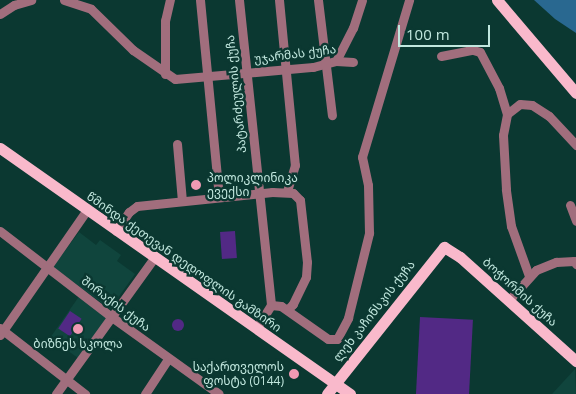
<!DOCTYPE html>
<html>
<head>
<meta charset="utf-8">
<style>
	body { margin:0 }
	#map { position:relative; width:576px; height:394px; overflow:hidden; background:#0b3831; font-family:"Open Sans","Noto Sans Georgian",sans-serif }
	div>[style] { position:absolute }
	.built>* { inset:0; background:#10453d }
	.green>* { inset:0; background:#522985; transform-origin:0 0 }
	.round { border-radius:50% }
	.water>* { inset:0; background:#296890 }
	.minor>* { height:9px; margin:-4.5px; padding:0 4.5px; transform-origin:4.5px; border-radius:4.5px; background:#a16e7d }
	.major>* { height:11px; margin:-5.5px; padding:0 5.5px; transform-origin:5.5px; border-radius:5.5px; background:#f9b9cb }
	.dots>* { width:14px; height:14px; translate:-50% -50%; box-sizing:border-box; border:2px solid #0b3831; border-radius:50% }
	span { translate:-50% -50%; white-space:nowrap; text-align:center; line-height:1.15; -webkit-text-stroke:5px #0b3831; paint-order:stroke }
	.street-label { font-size:12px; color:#c1e7de }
	.poi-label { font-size:12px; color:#c1e7de }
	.left { translate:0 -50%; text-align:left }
	.right { translate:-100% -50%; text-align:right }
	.scale { position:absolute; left:398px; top:25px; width:92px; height:22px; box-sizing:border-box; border:2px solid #c1e7de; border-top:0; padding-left:6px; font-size:15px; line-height:18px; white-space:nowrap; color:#c1e7de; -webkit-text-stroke:4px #0b3831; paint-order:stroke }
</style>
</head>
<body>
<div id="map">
	<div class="built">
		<div style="clip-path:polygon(79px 232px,96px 245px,100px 240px,121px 255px,117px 261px,135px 274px,110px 309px,53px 267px)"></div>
		<div style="clip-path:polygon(80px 295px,106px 314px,107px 320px,78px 358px,50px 338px)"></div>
		<div style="clip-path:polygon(575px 369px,576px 394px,552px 394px)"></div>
	</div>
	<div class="green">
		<div style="left:235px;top:231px;width:27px;height:15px;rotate:86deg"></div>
		<div style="left:70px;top:311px;width:14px;height:21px;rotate:34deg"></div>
		<div style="left:420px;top:317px;width:53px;height:77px;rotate:3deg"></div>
		<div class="round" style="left:172px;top:319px;width:12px;height:12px"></div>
	</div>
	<div class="water">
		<div style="clip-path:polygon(534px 0,576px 0,576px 33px,555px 19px)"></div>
	</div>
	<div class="minor">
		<div style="left:64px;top:0;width:28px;rotate:18deg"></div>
		<div style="left:91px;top:9px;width:59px;rotate:44.3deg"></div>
		<div style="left:133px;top:50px;width:51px;rotate:34.6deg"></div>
		<div style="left:175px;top:79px;width:139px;rotate:-5deg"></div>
		<div style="left:313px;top:67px;width:24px;rotate:-15deg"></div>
		<div style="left:336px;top:61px;width:17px;rotate:3deg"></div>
		<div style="left:200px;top:0;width:198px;rotate:84.5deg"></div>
		<div style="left:239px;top:0;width:307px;rotate:84deg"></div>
		<div style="left:271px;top:305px;width:28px;rotate:122deg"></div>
		<div style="left:279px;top:0;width:166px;rotate:84.5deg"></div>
		<div style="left:295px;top:165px;width:28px;rotate:107deg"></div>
		<div style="left:318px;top:0;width:116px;rotate:83.1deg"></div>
		<div style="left:0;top:14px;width:17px;rotate:-33deg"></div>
		<div style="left:14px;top:5px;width:18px;rotate:-16deg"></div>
		<div style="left:441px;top:56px;width:33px;rotate:-11deg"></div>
		<div style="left:473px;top:50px;width:7px;rotate:16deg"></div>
		<div style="left:480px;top:52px;width:41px;rotate:62.2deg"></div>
		<div style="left:499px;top:88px;width:27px;rotate:73deg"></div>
		<div style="left:336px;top:61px;width:37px;rotate:-63deg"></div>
		<div style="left:353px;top:28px;width:29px;rotate:-72deg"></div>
		<div style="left:165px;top:74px;width:53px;rotate:-90deg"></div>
		<div style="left:165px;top:21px;width:22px;rotate:-77deg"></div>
		<div style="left:177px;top:144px;width:57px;rotate:85deg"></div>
		<div style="left:570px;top:205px;width:17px;rotate:69deg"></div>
		<div style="left:0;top:231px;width:138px;rotate:37.6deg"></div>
		<div style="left:109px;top:315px;width:135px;rotate:35.7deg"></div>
		<div style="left:116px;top:231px;width:23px;rotate:-56deg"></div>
		<div style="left:129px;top:212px;width:10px;rotate:-37deg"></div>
		<div style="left:137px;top:206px;width:136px;rotate:-5.9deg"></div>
		<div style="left:272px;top:192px;width:21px;rotate:3deg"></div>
		<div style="left:293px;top:193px;width:10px;rotate:45deg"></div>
		<div style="left:300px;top:200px;width:62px;rotate:83.6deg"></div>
		<div style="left:307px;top:262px;width:15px;rotate:94deg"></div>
		<div style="left:306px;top:277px;width:30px;rotate:116deg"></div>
		<div style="left:293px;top:304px;width:8px;rotate:135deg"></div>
		<div style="left:529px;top:276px;width:53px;rotate:-109.8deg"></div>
		<div style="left:511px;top:226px;width:37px;rotate:-98deg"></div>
		<div style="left:506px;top:189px;width:54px;rotate:-93.2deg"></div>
		<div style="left:503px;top:135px;width:21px;rotate:-79deg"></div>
		<div style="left:507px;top:114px;width:16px;rotate:-38deg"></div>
		<div style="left:520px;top:104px;width:12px;rotate:5deg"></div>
		<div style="left:532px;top:105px;width:20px;rotate:33deg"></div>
		<div style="left:549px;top:116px;width:40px;rotate:47deg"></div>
		<div style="left:510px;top:299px;width:39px;rotate:-48deg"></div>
		<div style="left:536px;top:270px;width:22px;rotate:-22deg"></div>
		<div style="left:556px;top:262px;width:18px;rotate:-3deg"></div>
		<div style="left:574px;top:261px;width:4px;rotate:56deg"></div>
		<div style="left:271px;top:305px;width:10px;rotate:6deg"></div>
		<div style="left:281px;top:306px;width:57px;rotate:35.1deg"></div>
		<div style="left:328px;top:339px;width:9px"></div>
		<div style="left:337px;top:339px;width:24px;rotate:-62deg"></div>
		<div style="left:348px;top:318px;width:88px;rotate:-76.1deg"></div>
		<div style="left:369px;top:233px;width:48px;rotate:-91.2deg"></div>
		<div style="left:368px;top:185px;width:29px;rotate:-102deg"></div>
		<div style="left:362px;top:157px;width:164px;rotate:-73.3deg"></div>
		<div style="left:0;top:328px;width:108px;rotate:37.8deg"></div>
		<div style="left:0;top:335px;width:152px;rotate:-55.2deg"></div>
		<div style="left:56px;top:394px;width:168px;rotate:-54.2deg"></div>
		<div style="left:145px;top:394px;width:42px;rotate:-56.7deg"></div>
	</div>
	<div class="major">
		<div style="left:497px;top:0;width:122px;rotate:49.7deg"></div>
		<div style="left:0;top:148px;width:428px;rotate:35.1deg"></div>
		<div style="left:327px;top:394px;width:188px;rotate:-51.5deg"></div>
		<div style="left:444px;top:247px;width:19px;rotate:32deg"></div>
		<div style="left:460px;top:257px;width:156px;rotate:41.9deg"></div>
	</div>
	<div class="dots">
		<div style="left:196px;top:185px;background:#f09ab4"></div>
		<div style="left:78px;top:329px;background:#f09ab4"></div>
		<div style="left:294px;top:374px;background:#f09ab4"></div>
	</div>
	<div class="street-label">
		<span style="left:295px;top:54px;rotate:-7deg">უჯარმას ქუჩა</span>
		<span style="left:236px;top:94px;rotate:-96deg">პატარძეულის ქუჩა</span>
		<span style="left:184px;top:262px;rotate:35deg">წმინდა ქეთევან დედოფლის გამზირი</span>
		<span style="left:520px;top:292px;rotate:42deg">ბოჭორმის ქუჩა</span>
		<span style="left:116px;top:304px;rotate:37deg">შირაქის ქუჩა</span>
		<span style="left:374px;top:311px;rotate:-52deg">ლეხ კაჩინსკის ქუჩა</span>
	</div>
	<div class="poi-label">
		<span class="left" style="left:207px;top:185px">პოლიკლინიკა<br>ევექსი</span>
		<span style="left:78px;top:344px">ბიზნეს სკოლა</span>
		<span class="right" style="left:284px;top:374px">საქართველოს<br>ფოსტა (0144)</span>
	</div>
	<div class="scale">100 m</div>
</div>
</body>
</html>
